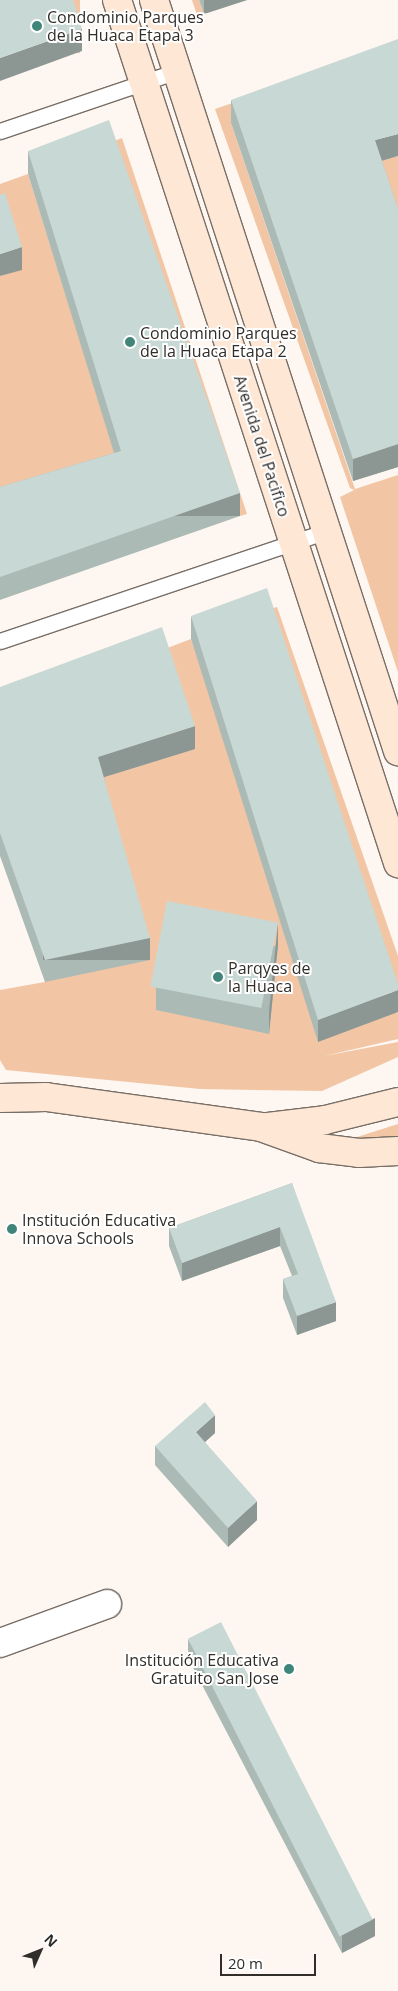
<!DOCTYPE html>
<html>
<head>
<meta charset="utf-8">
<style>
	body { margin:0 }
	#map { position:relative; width:398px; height:1991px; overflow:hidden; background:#fdf6f1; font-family:"Open Sans",sans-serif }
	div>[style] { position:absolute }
	.green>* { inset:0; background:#f2c6a4; transform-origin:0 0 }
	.roads { filter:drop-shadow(1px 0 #786e66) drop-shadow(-1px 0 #786e66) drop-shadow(0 1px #786e66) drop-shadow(0 -1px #786e66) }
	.lane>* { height:15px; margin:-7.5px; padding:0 7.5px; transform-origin:7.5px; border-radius:7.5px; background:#fff }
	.street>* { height:28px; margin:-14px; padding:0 14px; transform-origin:14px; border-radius:14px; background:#fff }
	.secondary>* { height:28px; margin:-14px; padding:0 14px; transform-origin:14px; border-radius:14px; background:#fee8d5 }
	.wall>* { inset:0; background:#acbab6 }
	.shaded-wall>* { inset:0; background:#8c9794; transform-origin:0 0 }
	.building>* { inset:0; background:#c8d8d4; transform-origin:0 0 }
	.dots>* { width:14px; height:14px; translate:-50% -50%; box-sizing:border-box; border:2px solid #fff; border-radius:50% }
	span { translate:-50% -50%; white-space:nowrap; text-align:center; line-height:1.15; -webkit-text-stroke:4px #fff; paint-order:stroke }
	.poi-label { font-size:16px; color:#312d29 }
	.left { translate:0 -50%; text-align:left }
	.right { translate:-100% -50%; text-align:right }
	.street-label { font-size:16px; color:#312d29 }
	.north { position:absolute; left:15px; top:1926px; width:50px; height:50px; -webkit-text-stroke:4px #fff; paint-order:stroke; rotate:46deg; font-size:14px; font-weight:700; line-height:20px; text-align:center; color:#312d29 }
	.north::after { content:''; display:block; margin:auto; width:18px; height:22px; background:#312d29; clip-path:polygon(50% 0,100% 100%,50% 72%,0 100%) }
	.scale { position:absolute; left:220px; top:1954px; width:96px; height:22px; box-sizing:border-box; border:2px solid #312d29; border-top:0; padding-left:6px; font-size:15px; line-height:18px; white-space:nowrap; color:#312d29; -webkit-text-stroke:4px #fff; paint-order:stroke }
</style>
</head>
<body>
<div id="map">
	<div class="green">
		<div style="left:66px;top:0;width:14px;height:53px"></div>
		<div style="clip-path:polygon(192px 0,199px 0,204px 14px,198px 18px)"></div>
		<div style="clip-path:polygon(398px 46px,231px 123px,355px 489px,398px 475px,398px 672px,340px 497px,354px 490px,350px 488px,215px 109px)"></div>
		<div style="clip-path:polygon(122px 138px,247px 514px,240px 516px,109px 143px)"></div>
		<div style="clip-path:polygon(398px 156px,398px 231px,375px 163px)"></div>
		<div style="clip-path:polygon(28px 174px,121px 473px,0 510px,0 276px,22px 269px,0 217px,0 184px)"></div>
		<div style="clip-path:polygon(277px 607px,398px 956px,398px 1007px,267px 610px)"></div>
		<div style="clip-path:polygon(191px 639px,225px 740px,398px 1013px,398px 1039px,324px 1056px,398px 1042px,398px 1057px,322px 1091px,200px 1089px,6px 1070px,0 1060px,0 990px,45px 982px,98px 779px,162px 650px)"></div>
		<div style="clip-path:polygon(398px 1124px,398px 1136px,372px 1140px,354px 1138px)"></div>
	</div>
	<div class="roads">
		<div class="lane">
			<div style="left:0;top:131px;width:187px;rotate:-18.7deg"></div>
			<div style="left:0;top:641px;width:345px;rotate:-18.6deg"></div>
		</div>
		<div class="street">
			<div style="left:0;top:1643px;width:114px;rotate:-20deg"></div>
		</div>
		<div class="secondary">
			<div style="left:117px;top:0;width:908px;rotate:71.96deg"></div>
			<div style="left:154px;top:0;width:790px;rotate:72deg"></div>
			<div style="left:0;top:1098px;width:46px;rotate:-1.2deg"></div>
			<div style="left:46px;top:1097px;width:217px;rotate:7.9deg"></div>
			<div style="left:261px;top:1127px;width:62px;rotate:19.9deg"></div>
			<div style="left:319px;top:1148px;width:40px;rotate:7.1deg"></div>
			<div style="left:359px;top:1153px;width:39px;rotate:-3deg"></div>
			<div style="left:268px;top:1127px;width:57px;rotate:-7deg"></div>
			<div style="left:325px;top:1120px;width:75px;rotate:-13.9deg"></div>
		</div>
	</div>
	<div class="wall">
		<div style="clip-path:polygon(199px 0,247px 0,204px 14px)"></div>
		<div style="clip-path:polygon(231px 100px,382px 161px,398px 209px,398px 467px,353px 481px,231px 123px)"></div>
		<div style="clip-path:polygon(28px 151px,240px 516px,0 600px,0 487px,114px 453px,28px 174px)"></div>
		<div style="clip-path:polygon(191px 616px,398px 984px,318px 1042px,191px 639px)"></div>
		<div style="clip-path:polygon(0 687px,195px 749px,104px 777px,150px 960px,45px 982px,0 856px)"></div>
		<div style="clip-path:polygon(278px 945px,269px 1034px,156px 1010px,156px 987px)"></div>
		<div style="clip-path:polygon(292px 1183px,336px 1321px,297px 1335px,283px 1298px,283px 1279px,292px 1276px,280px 1246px,182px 1281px,169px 1246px,169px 1228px)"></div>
		<div style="clip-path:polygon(215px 1433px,205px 1442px,257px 1520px,228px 1547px,155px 1465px,155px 1446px)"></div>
		<div style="clip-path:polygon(188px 1639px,375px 1936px,342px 1953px,188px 1658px)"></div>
	</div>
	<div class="shaded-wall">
		<div style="clip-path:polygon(204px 0,247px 0,204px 14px)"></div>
		<div style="clip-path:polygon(82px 29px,82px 51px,0 81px,0 58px)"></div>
		<div style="clip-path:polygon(398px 134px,398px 156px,375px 163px,375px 140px)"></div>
		<div style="clip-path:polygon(22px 247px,22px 270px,0 276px,0 254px)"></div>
		<div style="clip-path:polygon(398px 444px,398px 467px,353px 481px,353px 459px)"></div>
		<div style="left:240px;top:493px;width:23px;height:254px;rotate:90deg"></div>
		<div style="clip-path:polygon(195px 726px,195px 749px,98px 779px,98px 757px)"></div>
		<div style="clip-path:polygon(278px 922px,278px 945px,269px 1034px,269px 1011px)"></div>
		<div style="left:150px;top:938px;width:22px;height:107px;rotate:90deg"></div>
		<div style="clip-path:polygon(398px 990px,398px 1012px,318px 1042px,318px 1020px)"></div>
		<div style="clip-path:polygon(280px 1227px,280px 1246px,182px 1281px,182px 1263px)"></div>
		<div style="clip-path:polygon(336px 1302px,336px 1321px,297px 1335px,297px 1316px)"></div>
		<div style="clip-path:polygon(215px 1415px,215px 1433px,196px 1450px,196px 1432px)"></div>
		<div style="clip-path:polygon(257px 1501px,257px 1520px,228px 1547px,228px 1528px)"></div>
		<div style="clip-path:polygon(375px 1918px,375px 1936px,342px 1953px,342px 1935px)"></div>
	</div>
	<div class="building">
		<div style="clip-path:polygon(0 0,73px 0,82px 29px,0 58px)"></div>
		<div style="clip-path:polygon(398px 39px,398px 134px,375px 140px,398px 209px,398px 444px,353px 459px,231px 100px)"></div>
		<div style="clip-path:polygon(109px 120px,240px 493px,0 577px,0 487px,121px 451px,28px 151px)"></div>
		<div style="clip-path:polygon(5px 193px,22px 247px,0 254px,0 195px)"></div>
		<div style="clip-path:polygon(267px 588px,398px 984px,398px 990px,318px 1020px,191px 616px)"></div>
		<div style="clip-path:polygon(162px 627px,195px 726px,98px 757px,150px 938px,45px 960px,0 833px,0 687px)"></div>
		<div style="left:167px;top:901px;width:113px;height:87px;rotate:11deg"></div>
		<div style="clip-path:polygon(292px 1183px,336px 1302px,297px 1316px,283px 1279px,298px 1274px,280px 1227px,182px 1263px,169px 1228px)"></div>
		<div style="clip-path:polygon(205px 1402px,215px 1415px,196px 1432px,257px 1501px,228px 1528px,155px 1446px)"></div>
		<div style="left:221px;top:1622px;width:334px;height:37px;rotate:63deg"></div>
	</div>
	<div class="dots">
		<div style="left:37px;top:26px;background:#40857a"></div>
		<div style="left:130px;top:342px;background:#40857a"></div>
		<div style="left:218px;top:977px;background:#40857a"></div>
		<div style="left:12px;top:1229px;background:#40857a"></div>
		<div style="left:289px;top:1669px;background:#40857a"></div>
	</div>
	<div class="poi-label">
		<span class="left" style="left:47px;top:26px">Condominio Parques<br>de la Huaca Etapa 3</span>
		<span class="left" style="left:140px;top:342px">Condominio Parques<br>de la Huaca Etapa 2</span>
		<span class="left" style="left:228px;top:977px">Parqyes de<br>la Huaca</span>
		<span class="left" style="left:22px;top:1229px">Institución Educativa<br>Innova Schools</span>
		<span class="right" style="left:279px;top:1669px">Institución Educativa<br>Gratuito San Jose</span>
	</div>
	<div class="street-label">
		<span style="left:262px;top:446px;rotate:72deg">Avenida del Pacifico</span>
	</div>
	<div class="north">N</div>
	<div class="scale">20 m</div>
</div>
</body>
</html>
